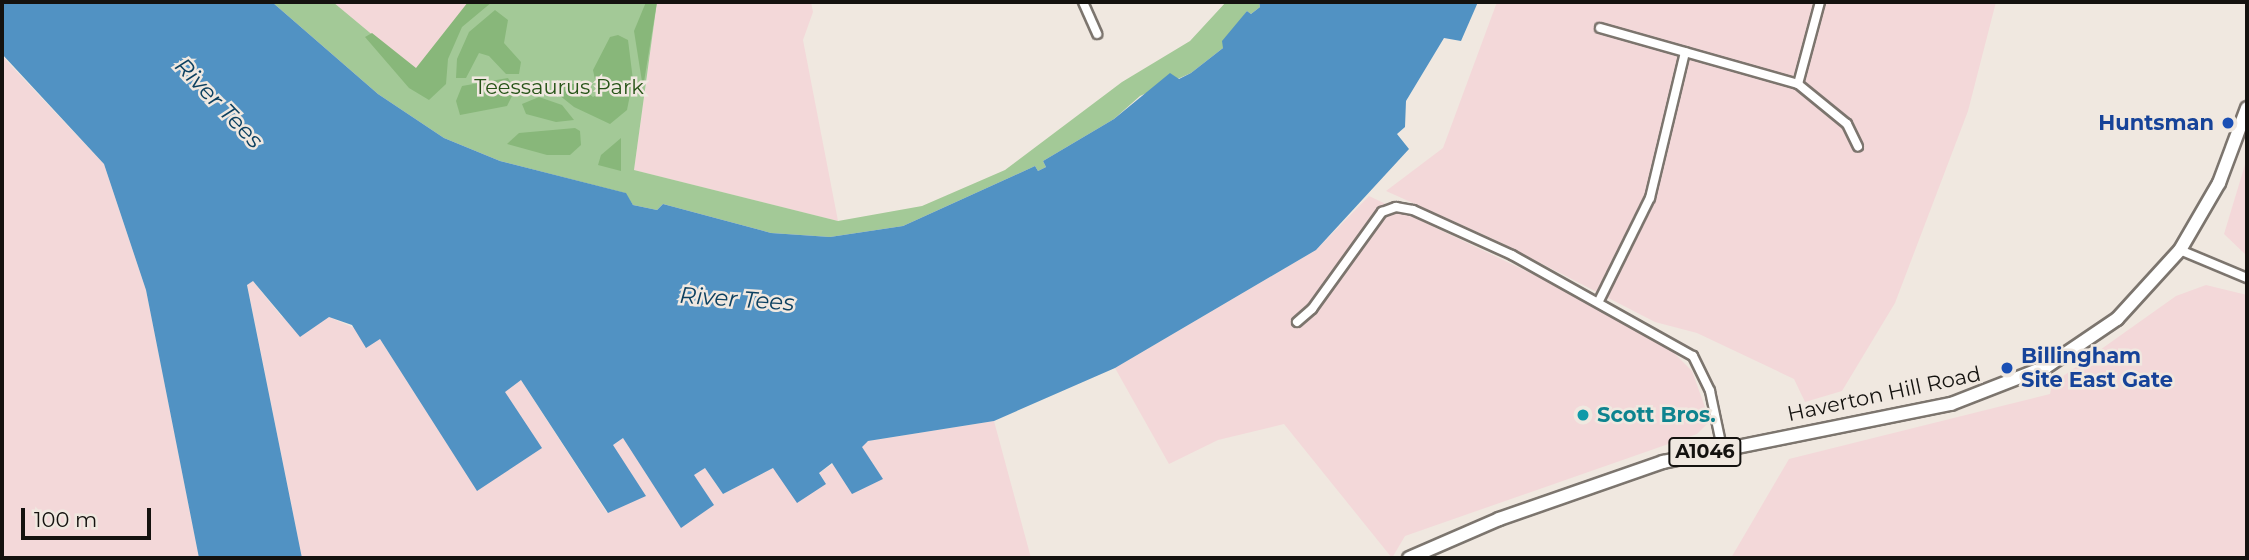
<!DOCTYPE html>
<html>
<head>
<meta charset="utf-8">
<style>
	body { margin:0 }
	#map { position:relative; width:2249px; height:560px; overflow:hidden; background:#f0e8e0; font-family:Montserrat,sans-serif }
	div>[style] { position:absolute }
	.industrial>* { inset:0; background:#f3d8d9 }
	.green>* { inset:0; background:#a3c997 }
	.forest>* { inset:0; background:#88b77a }
	.water>* { inset:0; background:#5192c3 }
	.roads { filter:drop-shadow(2px 0 #7c756e) drop-shadow(-2px 0 #7c756e) drop-shadow(0 2px #7c756e) drop-shadow(0 -2px #7c756e) }
	.minor>* { height:8px; margin:-4px; padding:0 4px; transform-origin:4px; border-radius:4px; background:#fff }
	.primary>* { height:12px; margin:-6px; padding:0 6px; transform-origin:6px; border-radius:6px; background:#fff }
	.dots>* { width:19px; height:19px; translate:-50% -50%; box-sizing:border-box; border:4px solid #f0e8e0; border-radius:50% }
	span { translate:-50% -50%; white-space:nowrap; text-align:center; line-height:1.15; -webkit-text-stroke:5px #f0e8e0; paint-order:stroke }
	.shield-label span { padding:2px 5px; background:#f0e8e0; border:2px solid; border-radius:5px; -webkit-text-stroke-width:0 }
	.shield-label { font-size:19px; color:#14120f; font-weight:700 }
	.park-label { font-size:21px; color:#275418 }
	.transit-label { font-size:21px; color:#164399; font-weight:700 }
	.right { translate:-100% -50%; text-align:right }
	.left { translate:0 -50%; text-align:left }
	.street-label { font-size:21px; color:#14120f }
	.culture-label { font-size:21px; color:#0d838f; font-weight:700 }
	.water-label { font-size:23px; color:#0c4060; font-style:italic }
	.frame { position:absolute; inset:0; border:4px solid #14120f; pointer-events:none }
	.scale { position:absolute; left:21px; top:508px; width:130px; height:32px; box-sizing:border-box; border:4px solid #14120f; border-top:0; padding-left:9px; font-size:21px; line-height:24px; white-space:nowrap; color:#14120f; -webkit-text-stroke:5px #f0e8e0; paint-order:stroke }
</style>
</head>
<body>
<div id="map">
	<div class="industrial">
		<div style="clip-path:polygon(333px 2px,471px 2px,417px 73px)"></div>
		<div style="clip-path:polygon(657px 2px,811px 2px,813px 12px,803px 40px,838px 221px,634px 170px)"></div>
		<div style="clip-path:polygon(1497px 2px,1996px 2px,1968px 111px,1895px 303px,1842px 391px,1805px 402px,1794px 379px,1697px 333px,1655px 322px,1500px 242px,1386px 191px,1443px 148px)"></div>
		<div style="clip-path:polygon(2px 56px,104px 164px,146px 290px,199px 558px,2px 558px)"></div>
		<div style="clip-path:polygon(2247px 158px,2247px 256px,2224px 234px)"></div>
		<div style="clip-path:polygon(1369px 196px,1564px 289px,1663px 342px,1692px 371px,1710px 421px,1697px 434px,1405px 536px,1392px 558px,1284px 424px,1218px 440px,1169px 464px,1115px 368px,1316px 250px)"></div>
		<div style="clip-path:polygon(253px 281px,282px 317px,329px 317px,380px 339px,477px 490px,505px 391px,521px 380px,607px 513px,613px 445px,623px 438px,694px 474px,705px 468px,723px 494px,773px 468px,826px 484px,819px 473px,868px 441px,994px 421px,1031px 558px,302px 558px,247px 284px)"></div>
		<div style="clip-path:polygon(2206px 285px,2247px 295px,2247px 558px,1731px 558px,1789px 459px,2050px 394px,2052px 384px,2176px 296px)"></div>
	</div>
	<div class="green">
		<div style="clip-path:polygon(272px 2px,333px 2px,417px 72px,471px 2px,657px 2px,634px 170px,838px 221px,922px 206px,1005px 170px,1122px 82px,1190px 41px,1226px 2px,1259px 2px,1260px 7px,1251px 14px,1247px 11px,1223px 48px,1191px 73px,1140px 96px,1114px 119px,1043px 161px,1046px 167px,1038px 171px,1035px 166px,903px 226px,830px 237px,771px 233px,663px 204px,657px 210px,633px 205px,625px 193px,500px 161px,444px 138px,378px 94px)"></div>
	</div>
	<div class="forest">
		<div style="clip-path:polygon(468px 2px,492px 2px,462px 27px,448px 59px,446px 84px,429px 100px,409px 88px,365px 37px,372px 33px,416px 68px)"></div>
		<div style="clip-path:polygon(646px 2px,657px 2px,643px 88px,634px 31px)"></div>
		<div style="clip-path:polygon(495px 10px,508px 20px,504px 43px,521px 62px,519px 74px,506px 74px,489px 56px,479px 53px,466px 78px,456px 78px,457px 59px,469px 32px)"></div>
		<div style="clip-path:polygon(618px 35px,628px 40px,633px 80px,627px 110px,610px 124px,574px 107px,554px 91px,558px 82px,564px 82px,578px 85px,593px 97px,598px 94px,593px 70px,610px 37px)"></div>
		<div style="clip-path:polygon(508px 78px,515px 90px,507px 106px,460px 115px,456px 101px,462px 86px)"></div>
		<div style="clip-path:polygon(539px 97px,562px 105px,574px 120px,556px 122px,526px 114px,522px 104px)"></div>
		<div style="clip-path:polygon(575px 128px,580px 131px,581px 145px,570px 155px,547px 155px,507px 144px,519px 133px)"></div>
		<div style="clip-path:polygon(621px 138px,621px 171px,598px 165px,601px 155px)"></div>
	</div>
	<div class="water">
		<div style="clip-path:polygon(2px 2px,272px 2px,378px 94px,444px 138px,500px 161px,626px 193px,633px 205px,657px 210px,663px 204px,771px 233px,830px 237px,903px 226px,1035px 166px,1038px 171px,1046px 167px,1043px 161px,1114px 119px,1170px 73px,1179px 79px,1191px 73px,1223px 48px,1222px 41px,1247px 11px,1251px 14px,1260px 7px,1259px 2px,1478px 2px,1461px 41px,1444px 38px,1406px 101px,1405px 127px,1397px 134px,1409px 149px,1316px 250px,1115px 368px,994px 421px,868px 441px,862px 447px,883px 479px,852px 494px,832px 463px,819px 473px,826px 484px,797px 503px,773px 468px,723px 494px,705px 468px,694px 475px,714px 505px,681px 528px,623px 438px,613px 445px,646px 496px,608px 513px,521px 380px,505px 392px,542px 448px,477px 491px,380px 339px,366px 348px,352px 325px,329px 317px,300px 337px,253px 281px,247px 285px,302px 558px,199px 558px,146px 290px,104px 164px,2px 54px)"></div>
	</div>
	<div class="roads">
		<div class="minor">
			<div style="left:1083px;top:2px;width:35px;rotate:66deg"></div>
			<div style="left:1600px;top:28px;width:206px;rotate:15.8deg"></div>
			<div style="left:1798px;top:84px;width:63px;rotate:39.2deg"></div>
			<div style="left:1847px;top:124px;width:25px;rotate:64deg"></div>
			<div style="left:1798px;top:84px;width:85px;rotate:-75deg"></div>
			<div style="left:2180px;top:250px;width:73px;rotate:22.7deg"></div>
			<div style="left:1599px;top:301px;width:115px;rotate:-63.7deg"></div>
			<div style="left:1650px;top:198px;width:150px;rotate:-76.5deg"></div>
			<div style="left:1297px;top:322px;width:20px;rotate:-41deg"></div>
			<div style="left:1312px;top:309px;width:120px;rotate:-54.2deg"></div>
			<div style="left:1382px;top:212px;width:15px;rotate:-20deg"></div>
			<div style="left:1396px;top:207px;width:17px;rotate:10deg"></div>
			<div style="left:1413px;top:210px;width:109px;rotate:24.4deg"></div>
			<div style="left:1512px;top:255px;width:207px;rotate:29.2deg"></div>
			<div style="left:1693px;top:356px;width:39px;rotate:64deg"></div>
			<div style="left:1710px;top:391px;width:58px;rotate:78.1deg"></div>
		</div>
		<div class="primary">
			<div style="left:1409px;top:558px;width:98px;rotate:-23.4deg"></div>
			<div style="left:1499px;top:519px;width:174px;rotate:-19.2deg"></div>
			<div style="left:1663px;top:462px;width:294px;rotate:-11.4deg"></div>
			<div style="left:1951px;top:404px;width:102px;rotate:-21.3deg"></div>
			<div style="left:2046px;top:367px;width:86px;rotate:-34.1deg"></div>
			<div style="left:2117px;top:319px;width:93px;rotate:-47.6deg"></div>
			<div style="left:2180px;top:250px;width:78px;rotate:-59.8deg"></div>
			<div style="left:2219px;top:183px;width:80px;rotate:-69.5deg"></div>
		</div>
	</div>
	<div class="dots">
		<div style="left:2228px;top:123px;background:#1a4fb4"></div>
		<div style="left:2007px;top:368px;background:#1a4fb4"></div>
		<div style="left:1583px;top:415px;background:#0f9aa8"></div>
	</div>
	<div class="shield-label">
		<span style="left:1705px;top:452px">A1046</span>
	</div>
	<div class="park-label">
		<span style="left:559px;top:87px">Teessaurus Park</span>
	</div>
	<div class="transit-label">
		<span class="right" style="left:2214px;top:123px">Huntsman</span>
		<span class="left" style="left:2021px;top:368px">Billingham<br>Site East Gate</span>
	</div>
	<div class="street-label">
		<span style="left:1884px;top:394px;rotate:-12deg">Haverton Hill Road</span>
	</div>
	<div class="culture-label">
		<span class="left" style="left:1597px;top:415px">Scott Bros.</span>
	</div>
	<div class="water-label">
		<span style="left:219px;top:103px;rotate:46deg">River Tees</span>
		<span style="left:737px;top:299px;rotate:4deg">River Tees</span>
	</div>
	<div class="frame"></div>
	<div class="scale">100 m</div>
</div>
</body>
</html>
